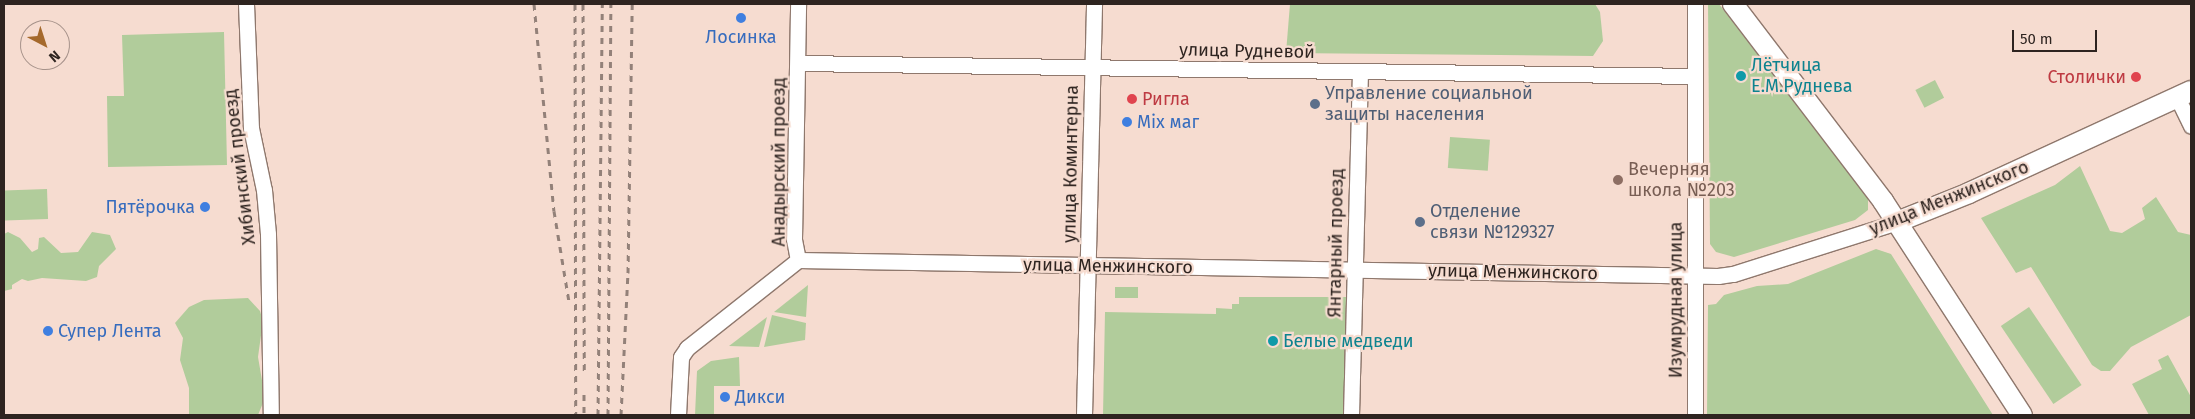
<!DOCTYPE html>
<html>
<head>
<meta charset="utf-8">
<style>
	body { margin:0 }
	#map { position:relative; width:2195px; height:419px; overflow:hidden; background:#f6dcd0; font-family:"Fira Sans",sans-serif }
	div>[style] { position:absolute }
	.green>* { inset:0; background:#b1cc9b; transform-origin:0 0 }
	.roads { filter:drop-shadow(1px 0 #8f786d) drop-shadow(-1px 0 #8f786d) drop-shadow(0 1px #8f786d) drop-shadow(0 -1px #8f786d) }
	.minor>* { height:15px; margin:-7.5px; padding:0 7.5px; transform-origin:7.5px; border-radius:7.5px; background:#fff }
	.major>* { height:20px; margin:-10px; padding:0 10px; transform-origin:10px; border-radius:10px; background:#fff }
	.rail>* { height:3px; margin-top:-1.5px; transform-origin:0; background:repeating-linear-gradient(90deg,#938179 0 6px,transparent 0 12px) }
	.dots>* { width:14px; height:14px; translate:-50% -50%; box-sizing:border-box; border:2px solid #f6dcd0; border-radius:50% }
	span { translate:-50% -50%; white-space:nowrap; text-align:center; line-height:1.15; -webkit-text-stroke:4.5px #f6dcd0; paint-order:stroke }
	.shop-label { font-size:18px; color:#366cbe }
	.left { translate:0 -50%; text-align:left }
	.right { translate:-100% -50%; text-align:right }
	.street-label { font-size:18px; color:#2e2420 }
	.culture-label { font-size:18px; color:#0d838f }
	.health-label { font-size:18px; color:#be3a42 }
	.service-label { font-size:18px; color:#4e5e75 }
	.education-label { font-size:18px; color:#785e54 }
	.frame { position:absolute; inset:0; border:5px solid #2e2420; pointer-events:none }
	.north { position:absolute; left:20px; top:20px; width:50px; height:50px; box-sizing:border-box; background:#f6dcd0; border:1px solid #a6928a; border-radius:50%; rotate:140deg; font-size:14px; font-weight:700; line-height:20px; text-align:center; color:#2e2420 }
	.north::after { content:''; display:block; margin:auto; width:18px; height:22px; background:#a5692c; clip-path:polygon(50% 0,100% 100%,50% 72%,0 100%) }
	.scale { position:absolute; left:2012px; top:30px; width:85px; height:22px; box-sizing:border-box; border:2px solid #2e2420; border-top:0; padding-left:6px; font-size:15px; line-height:18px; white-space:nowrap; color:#2e2420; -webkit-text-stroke:4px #f6dcd0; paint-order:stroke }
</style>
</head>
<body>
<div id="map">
	<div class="green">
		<div style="clip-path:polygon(1290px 4px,1595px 4px,1600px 12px,1603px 41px,1593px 56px,1286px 53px)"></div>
		<div style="clip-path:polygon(1708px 4px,1719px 4px,1868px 199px,1868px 210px,1855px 220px,1734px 257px,1716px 252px,1710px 244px)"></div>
		<div style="clip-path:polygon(224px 32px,227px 165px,108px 167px,107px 96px,124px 96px,122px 35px)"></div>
		<div style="left:1935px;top:80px;width:20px;height:22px;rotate:63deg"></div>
		<div style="left:1450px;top:137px;width:40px;height:31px;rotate:4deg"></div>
		<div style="clip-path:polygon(2080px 166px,2110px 231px,2122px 233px,2145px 219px,2142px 208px,2156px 197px,2178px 232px,2191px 235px,2191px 315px,2131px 347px,2110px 371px,2101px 371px,2092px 365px,2031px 267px,2016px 273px,1981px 218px,2055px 185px)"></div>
		<div style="left:47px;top:189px;width:30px;height:43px;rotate:88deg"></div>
		<div style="clip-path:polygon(8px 232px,20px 238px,32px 252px,38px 249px,39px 238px,44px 237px,61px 253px,78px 252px,92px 232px,110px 235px,116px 249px,99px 266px,97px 277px,86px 281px,42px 278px,28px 281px,22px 279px,12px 285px,12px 289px,4px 291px,4px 234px)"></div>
		<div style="clip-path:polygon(1876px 249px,1891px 254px,1993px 415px,1707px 415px,1708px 305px,1716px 304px,1724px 295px,1757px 286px,1788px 284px)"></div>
		<div style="clip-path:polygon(808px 285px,806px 317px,774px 312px)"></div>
		<div style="left:1115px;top:287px;width:23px;height:11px"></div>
		<div style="clip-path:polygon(1239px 297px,1346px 297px,1344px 415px,1103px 415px,1105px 312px,1216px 314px,1216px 308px,1232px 309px,1232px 304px,1239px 304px)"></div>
		<div style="clip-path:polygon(248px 298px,260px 311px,263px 321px,258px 357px,265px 398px,258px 415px,189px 415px,189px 388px,180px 360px,183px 338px,175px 323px,189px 307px,204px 300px)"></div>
		<div style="left:2029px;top:307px;width:94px;height:34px;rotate:56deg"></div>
		<div style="clip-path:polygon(772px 315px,806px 323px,805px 340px,764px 347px)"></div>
		<div style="clip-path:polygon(767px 317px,759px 347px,729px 346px)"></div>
		<div style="clip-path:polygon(2168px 355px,2191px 397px,2191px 415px,2149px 415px,2132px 384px,2162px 369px,2158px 360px)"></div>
		<div style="clip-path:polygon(739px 357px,740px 386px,714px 386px,714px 415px,695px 415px,697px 371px,711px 361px)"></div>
	</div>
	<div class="roads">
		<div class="minor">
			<div style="left:246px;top:4px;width:124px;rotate:87.7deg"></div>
			<div style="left:251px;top:128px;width:63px;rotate:78.2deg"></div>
			<div style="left:264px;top:190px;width:44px;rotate:84.8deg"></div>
			<div style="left:268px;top:234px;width:181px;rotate:89.1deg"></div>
			<div style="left:1695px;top:4px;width:411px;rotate:90deg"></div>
			<div style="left:798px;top:63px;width:896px;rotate:0.83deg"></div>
			<div style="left:2177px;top:97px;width:32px;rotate:64deg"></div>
			<div style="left:798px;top:260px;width:920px;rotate:1deg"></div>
			<div style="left:1718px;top:276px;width:15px;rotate:-8deg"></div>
			<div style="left:1733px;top:274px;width:172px;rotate:-17.6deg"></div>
			<div style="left:798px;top:260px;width:21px;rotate:-101deg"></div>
			<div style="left:794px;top:239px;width:235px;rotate:-89deg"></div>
			<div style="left:678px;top:415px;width:58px;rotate:-87deg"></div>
			<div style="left:681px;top:357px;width:11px;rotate:-56deg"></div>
			<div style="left:687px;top:348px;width:142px;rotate:-38.4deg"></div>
			<div style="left:1084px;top:415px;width:411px;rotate:-88.6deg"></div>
			<div style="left:1351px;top:415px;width:344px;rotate:-88.5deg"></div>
		</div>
		<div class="major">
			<div style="left:1733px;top:4px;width:248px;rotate:52.7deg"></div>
			<div style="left:1883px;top:201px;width:255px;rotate:57deg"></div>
			<div style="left:1897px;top:222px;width:78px;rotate:-21.9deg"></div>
			<div style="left:1969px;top:193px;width:244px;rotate:-24.7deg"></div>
		</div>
	</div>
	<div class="rail">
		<div style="left:534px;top:4px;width:208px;rotate:84.5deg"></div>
		<div style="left:554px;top:211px;width:92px;rotate:80.6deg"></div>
		<div style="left:575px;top:4px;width:411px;rotate:89.9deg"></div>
		<div style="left:583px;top:4px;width:367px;rotate:89.8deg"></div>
		<div style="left:584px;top:394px;width:21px;rotate:90deg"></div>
		<div style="left:598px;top:415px;width:411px;rotate:-89.4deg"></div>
		<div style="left:608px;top:415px;width:411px;rotate:-89.6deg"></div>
		<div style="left:621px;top:415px;width:142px;rotate:-87.2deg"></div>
		<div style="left:628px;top:273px;width:269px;rotate:-89.1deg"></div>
	</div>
	<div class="dots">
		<div style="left:741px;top:18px;background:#3f7fe0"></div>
		<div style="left:1741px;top:76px;background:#0f9aa8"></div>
		<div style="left:2136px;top:77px;background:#e0444e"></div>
		<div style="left:1132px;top:99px;background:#e0444e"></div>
		<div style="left:1315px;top:104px;background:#5c6f8a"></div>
		<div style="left:1127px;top:122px;background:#3f7fe0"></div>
		<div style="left:1618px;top:180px;background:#8d6e63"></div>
		<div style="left:205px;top:207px;background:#3f7fe0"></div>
		<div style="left:1420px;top:222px;background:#5c6f8a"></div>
		<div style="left:48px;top:331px;background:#3f7fe0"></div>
		<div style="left:1273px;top:341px;background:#0f9aa8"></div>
		<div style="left:725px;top:397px;background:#3f7fe0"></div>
	</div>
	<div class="shop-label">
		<span style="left:741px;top:37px">Лосинка</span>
		<span class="left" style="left:1137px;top:122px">Mix маг</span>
		<span class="right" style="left:195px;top:207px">Пятёрочка</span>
		<span class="left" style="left:58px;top:331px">Супер Лента</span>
		<span class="left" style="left:735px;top:397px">Дикси</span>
	</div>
	<div class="street-label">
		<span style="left:1247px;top:51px;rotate:1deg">улица Рудневой</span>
		<span style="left:779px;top:162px;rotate:-90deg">Анадырский проезд</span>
		<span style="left:1071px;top:164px;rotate:-89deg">улица Коминтерна</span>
		<span style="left:240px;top:167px;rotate:-97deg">Хибинский проезд</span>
		<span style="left:1949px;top:198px;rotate:-22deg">улица Менжинского</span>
		<span style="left:1336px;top:243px;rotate:-89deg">Янтарный проезд</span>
		<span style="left:1108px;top:266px;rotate:1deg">улица Менжинского</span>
		<span style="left:1513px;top:272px;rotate:1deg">улица Менжинского</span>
		<span style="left:1676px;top:300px;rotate:-90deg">Изумрудная улица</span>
	</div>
	<div class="culture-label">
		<span class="left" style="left:1751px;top:76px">Лётчица<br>Е.М.Руднева</span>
		<span class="left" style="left:1283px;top:341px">Белые медведи</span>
	</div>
	<div class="health-label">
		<span class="right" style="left:2126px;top:77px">Столички</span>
		<span class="left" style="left:1142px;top:99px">Ригла</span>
	</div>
	<div class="service-label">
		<span class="left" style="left:1325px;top:104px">Управление социальной<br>защиты населения</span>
		<span class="left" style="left:1430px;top:222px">Отделение<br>связи №129327</span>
	</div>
	<div class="education-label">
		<span class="left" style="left:1628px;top:180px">Вечерняя<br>школа №203</span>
	</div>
	<div class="frame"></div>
	<div class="north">N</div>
	<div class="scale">50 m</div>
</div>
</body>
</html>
